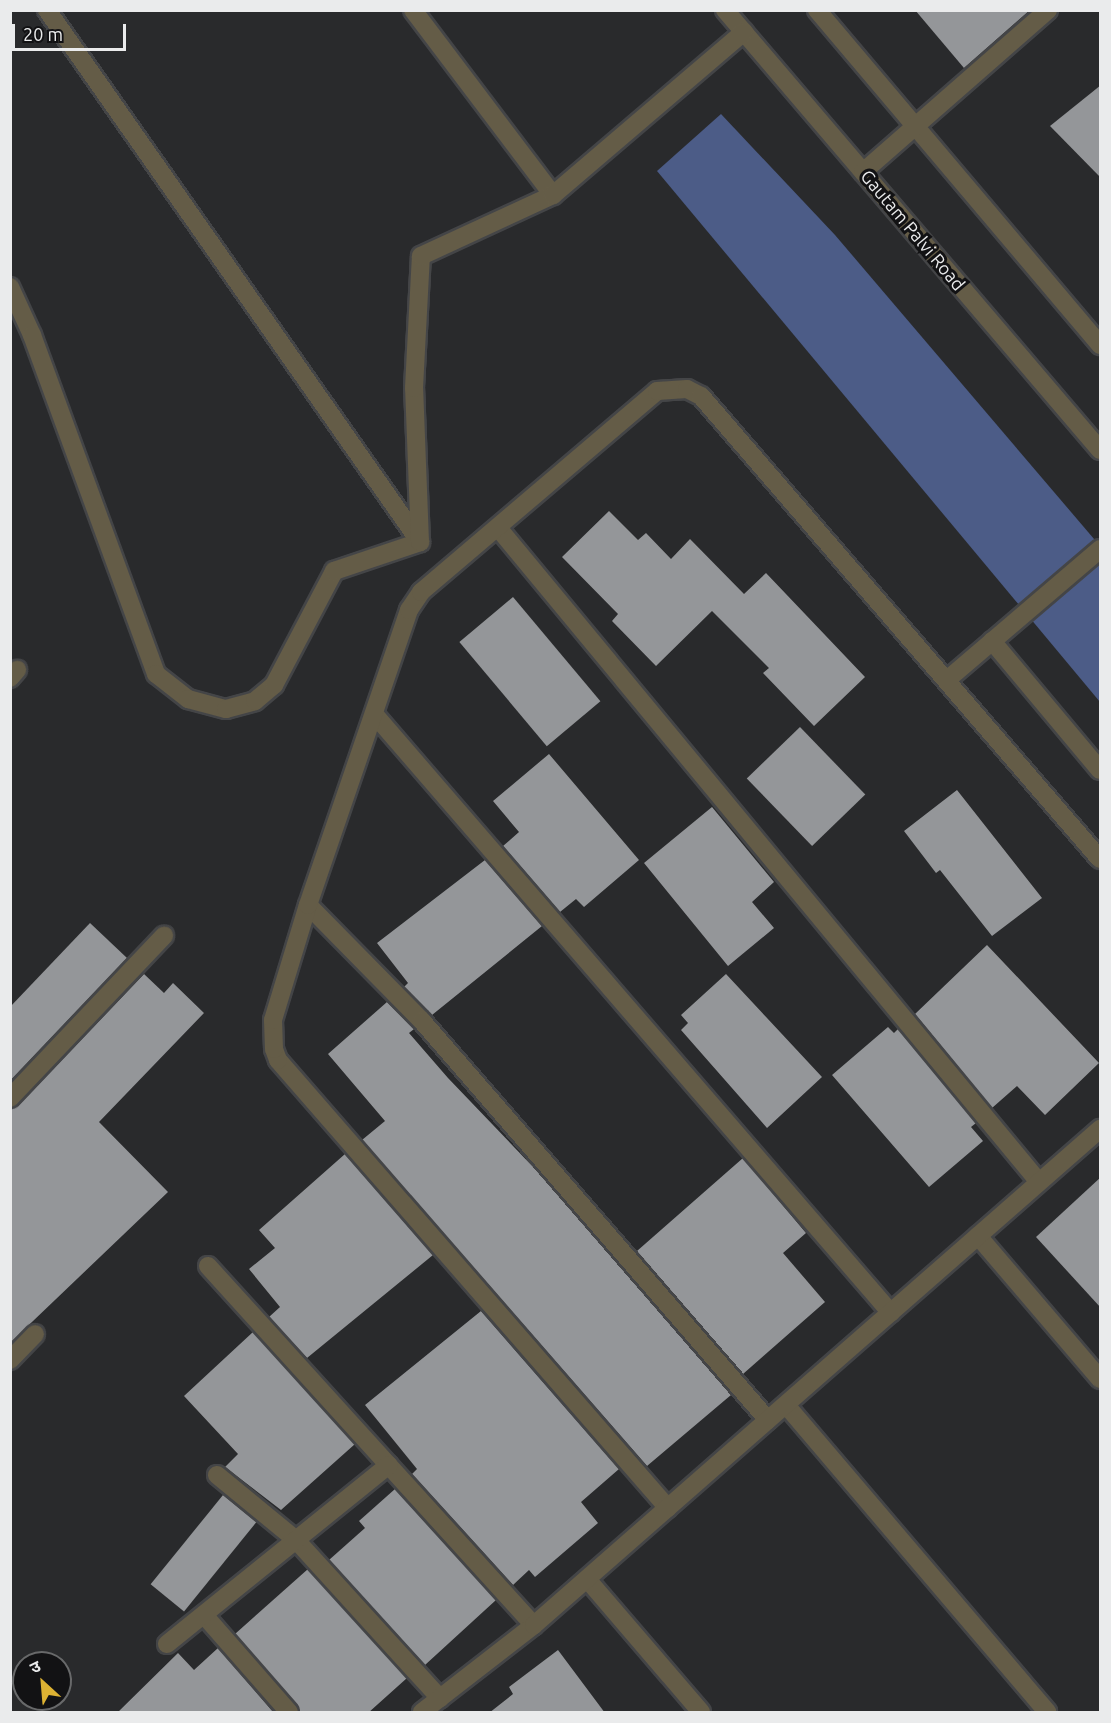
<!DOCTYPE html>
<html>
<head>
<meta charset="utf-8">
<style>
	body { margin:0 }
	#map { position:relative; width:1111px; height:1723px; overflow:hidden; background:#292a2c; font-family:Ubuntu,"Noto Sans Devanagari",sans-serif }
	div>[style] { position:absolute }
	.water>* { inset:0; background:#4c5c87 }
	.building>* { inset:0; background:#949699; transform-origin:0 0 }
	.roads { filter:drop-shadow(2px 0 #444547) drop-shadow(-2px 0 #444547) drop-shadow(0 2px #444547) drop-shadow(0 -2px #444547) }
	.lane>* { height:18px; margin:-9px; padding:0 9px; transform-origin:9px; border-radius:9px; background:#645c47 }
	.street>* { height:18px; margin:-9px; padding:0 9px; transform-origin:9px; border-radius:9px; background:#645c47 }
	span { translate:-50% -50%; white-space:nowrap; text-align:center; line-height:1.15; -webkit-text-stroke:6px #121214; paint-order:stroke }
	.street-label { font-size:18px; color:#eaebec }
	.frame { position:absolute; inset:0; border:12px solid #eaebec; pointer-events:none }
	.north { position:absolute; left:12px; top:1651px; width:60px; height:60px; box-sizing:border-box; background:#121214; border:2px solid #68696a; border-radius:50%; rotate:334deg; font-size:16px; font-weight:700; line-height:24px; text-align:center; color:#eaebec }
	.north::after { content:''; display:block; margin:auto; width:21px; height:27px; background:#ddb233; clip-path:polygon(50% 0,100% 100%,50% 72%,0 100%) }
	.scale { position:absolute; left:12px; top:24px; width:114px; height:27px; box-sizing:border-box; border:3px solid #eaebec; border-top:0; padding-left:8px; font-size:18px; line-height:21px; white-space:nowrap; color:#eaebec; -webkit-text-stroke:4px #121214; paint-order:stroke }
</style>
</head>
<body>
<div id="map">
	<div class="water">
		<div style="clip-path:polygon(721px 114px,835px 235px,1100px 546px,1100px 702px,657px 171px)"></div>
	</div>
	<div class="building">
		<div style="clip-path:polygon(915px 10px,1030px 10px,964px 68px)"></div>
		<div style="clip-path:polygon(1101px 85px,1101px 178px,1050px 126px)"></div>
		<div style="clip-path:polygon(609px 511px,638px 540px,646px 533px,671px 559px,690px 539px,744px 594px,766px 573px,865px 677px,814px 726px,763px 673px,769px 668px,712px 611px,656px 666px,612px 621px,618px 614px,562px 557px)"></div>
		<div style="left:513px;top:597px;width:136px;height:70px;rotate:50deg"></div>
		<div style="left:800px;top:727px;width:94px;height:74px;rotate:46deg"></div>
		<div style="clip-path:polygon(549px 754px,639px 860px,584px 907px,576px 899px,560px 912px,503px 846px,519px 832px,493px 801px)"></div>
		<div style="clip-path:polygon(957px 790px,1042px 898px,992px 936px,940px 870px,936px 873px,904px 831px)"></div>
		<div style="clip-path:polygon(712px 807px,774px 882px,752px 902px,774px 928px,728px 966px,644px 863px)"></div>
		<div style="clip-path:polygon(485px 860px,542px 926px,432px 1015px,404px 987px,408px 983px,377px 943px)"></div>
		<div style="clip-path:polygon(90px 923px,127px 958px,10px 1081px,10px 1007px)"></div>
		<div style="clip-path:polygon(987px 945px,1099px 1063px,1045px 1115px,1017px 1086px,992px 1108px,915px 1014px)"></div>
		<div style="clip-path:polygon(144px 974px,164px 993px,173px 983px,204px 1013px,99px 1122px,168px 1192px,10px 1343px,10px 1109px,18px 1106px)"></div>
		<div style="clip-path:polygon(726px 974px,822px 1077px,767px 1128px,681px 1030px,688px 1023px,681px 1015px)"></div>
		<div style="clip-path:polygon(387px 1002px,414px 1029px,409px 1033px,448px 1078px,535px 1169px,731px 1395px,647px 1466px,362px 1140px,385px 1121px,328px 1054px)"></div>
		<div style="clip-path:polygon(888px 1027px,894px 1033px,898px 1029px,976px 1123px,971px 1127px,983px 1141px,929px 1187px,832px 1075px)"></div>
		<div style="clip-path:polygon(345px 1154px,433px 1255px,307px 1358px,269px 1317px,280px 1307px,249px 1269px,275px 1248px,259px 1230px)"></div>
		<div style="clip-path:polygon(743px 1158px,806px 1233px,783px 1253px,825px 1302px,743px 1374px,637px 1251px)"></div>
		<div style="clip-path:polygon(1101px 1177px,1101px 1308px,1036px 1237px)"></div>
		<div style="clip-path:polygon(481px 1311px,619px 1469px,581px 1502px,598px 1523px,535px 1577px,529px 1570px,513px 1585px,412px 1474px,417px 1469px,365px 1405px)"></div>
		<div style="clip-path:polygon(253px 1332px,355px 1444px,281px 1510px,225px 1467px,238px 1454px,184px 1396px)"></div>
		<div style="clip-path:polygon(395px 1489px,496px 1600px,425px 1665px,329px 1560px,365px 1528px,359px 1521px)"></div>
		<div style="left:223px;top:1495px;width:43px;height:115px;rotate:39deg"></div>
		<div style="clip-path:polygon(308px 1569px,407px 1678px,368px 1713px,300px 1713px,297px 1705px,235px 1634px)"></div>
		<div style="clip-path:polygon(218px 1648px,274px 1713px,117px 1713px,178px 1653px,194px 1670px)"></div>
		<div style="clip-path:polygon(558px 1650px,605px 1713px,489px 1713px,513px 1694px,509px 1687px)"></div>
	</div>
	<div class="roads">
		<div class="lane">
			<div style="left:10px;top:678px;width:11px;rotate:-49deg"></div>
			<div style="left:10px;top:1098px;width:224px;rotate:-46.5deg"></div>
			<div style="left:10px;top:1360px;width:36px;rotate:-46deg"></div>
		</div>
		<div class="street">
			<div style="left:47px;top:10px;width:650px;rotate:54.96deg"></div>
			<div style="left:413px;top:10px;width:232px;rotate:52.9deg"></div>
			<div style="left:725px;top:10px;width:578px;rotate:49.56deg"></div>
			<div style="left:817px;top:10px;width:439px;rotate:49.8deg"></div>
			<div style="left:863px;top:172px;width:246px;rotate:-41.2deg"></div>
			<div style="left:10px;top:287px;width:53px;rotate:65.4deg"></div>
			<div style="left:32px;top:335px;width:361px;rotate:69.9deg"></div>
			<div style="left:156px;top:674px;width:41px;rotate:38deg"></div>
			<div style="left:188px;top:699px;width:39px;rotate:15deg"></div>
			<div style="left:226px;top:709px;width:30px;rotate:-15deg"></div>
			<div style="left:255px;top:701px;width:25px;rotate:-40deg"></div>
			<div style="left:274px;top:685px;width:129px;rotate:-62.2deg"></div>
			<div style="left:334px;top:571px;width:91px;rotate:-18.6deg"></div>
			<div style="left:420px;top:542px;width:154px;rotate:-92.2deg"></div>
			<div style="left:414px;top:388px;width:132px;rotate:-87deg"></div>
			<div style="left:421px;top:256px;width:145px;rotate:-24.8deg"></div>
			<div style="left:553px;top:195px;width:251px;rotate:-40.5deg"></div>
			<div style="left:499px;top:529px;width:847px;rotate:50.41deg"></div>
			<div style="left:992px;top:641px;width:168px;rotate:50.1deg"></div>
			<div style="left:948px;top:679px;width:200px;rotate:-40.5deg"></div>
			<div style="left:374px;top:714px;width:791px;rotate:49.2deg"></div>
			<div style="left:308px;top:905px;width:163px;rotate:45.5deg"></div>
			<div style="left:422px;top:1021px;width:528px;rotate:49.07deg"></div>
			<div style="left:978px;top:1236px;width:188px;rotate:49.5deg"></div>
			<div style="left:208px;top:1266px;width:485px;rotate:47.8deg"></div>
			<div style="left:786px;top:1405px;width:403px;rotate:49.6deg"></div>
			<div style="left:217px;top:1475px;width:102px;rotate:39.4deg"></div>
			<div style="left:296px;top:1540px;width:214px;rotate:47.7deg"></div>
			<div style="left:668px;top:1508px;width:594px;rotate:-131.04deg"></div>
			<div style="left:278px;top:1060px;width:12px;rotate:-110deg"></div>
			<div style="left:274px;top:1049px;width:29px;rotate:-92deg"></div>
			<div style="left:273px;top:1020px;width:120px;rotate:-73.1deg"></div>
			<div style="left:308px;top:905px;width:312px;rotate:-71.1deg"></div>
			<div style="left:409px;top:610px;width:22px;rotate:-56deg"></div>
			<div style="left:421px;top:592px;width:310px;rotate:-40.4deg"></div>
			<div style="left:657px;top:391px;width:30px;rotate:-4deg"></div>
			<div style="left:687px;top:389px;width:16px;rotate:27deg"></div>
			<div style="left:701px;top:396px;width:611px;rotate:49.25deg"></div>
			<div style="left:587px;top:1579px;width:175px;rotate:49.4deg"></div>
			<div style="left:204px;top:1615px;width:129px;rotate:48.8deg"></div>
			<div style="left:167px;top:1644px;width:285px;rotate:-38.9deg"></div>
			<div style="left:422px;top:1712px;width:142px;rotate:-37.8deg"></div>
			<div style="left:534px;top:1625px;width:753px;rotate:-41.23deg"></div>
		</div>
	</div>
	<div class="street-label">
		<span style="left:913px;top:230px;rotate:50deg">Gautam Palvi Road</span>
	</div>
	<div class="frame"></div>
	<div class="north">उ</div>
	<div class="scale">20 m</div>
</div>
</body>
</html>
